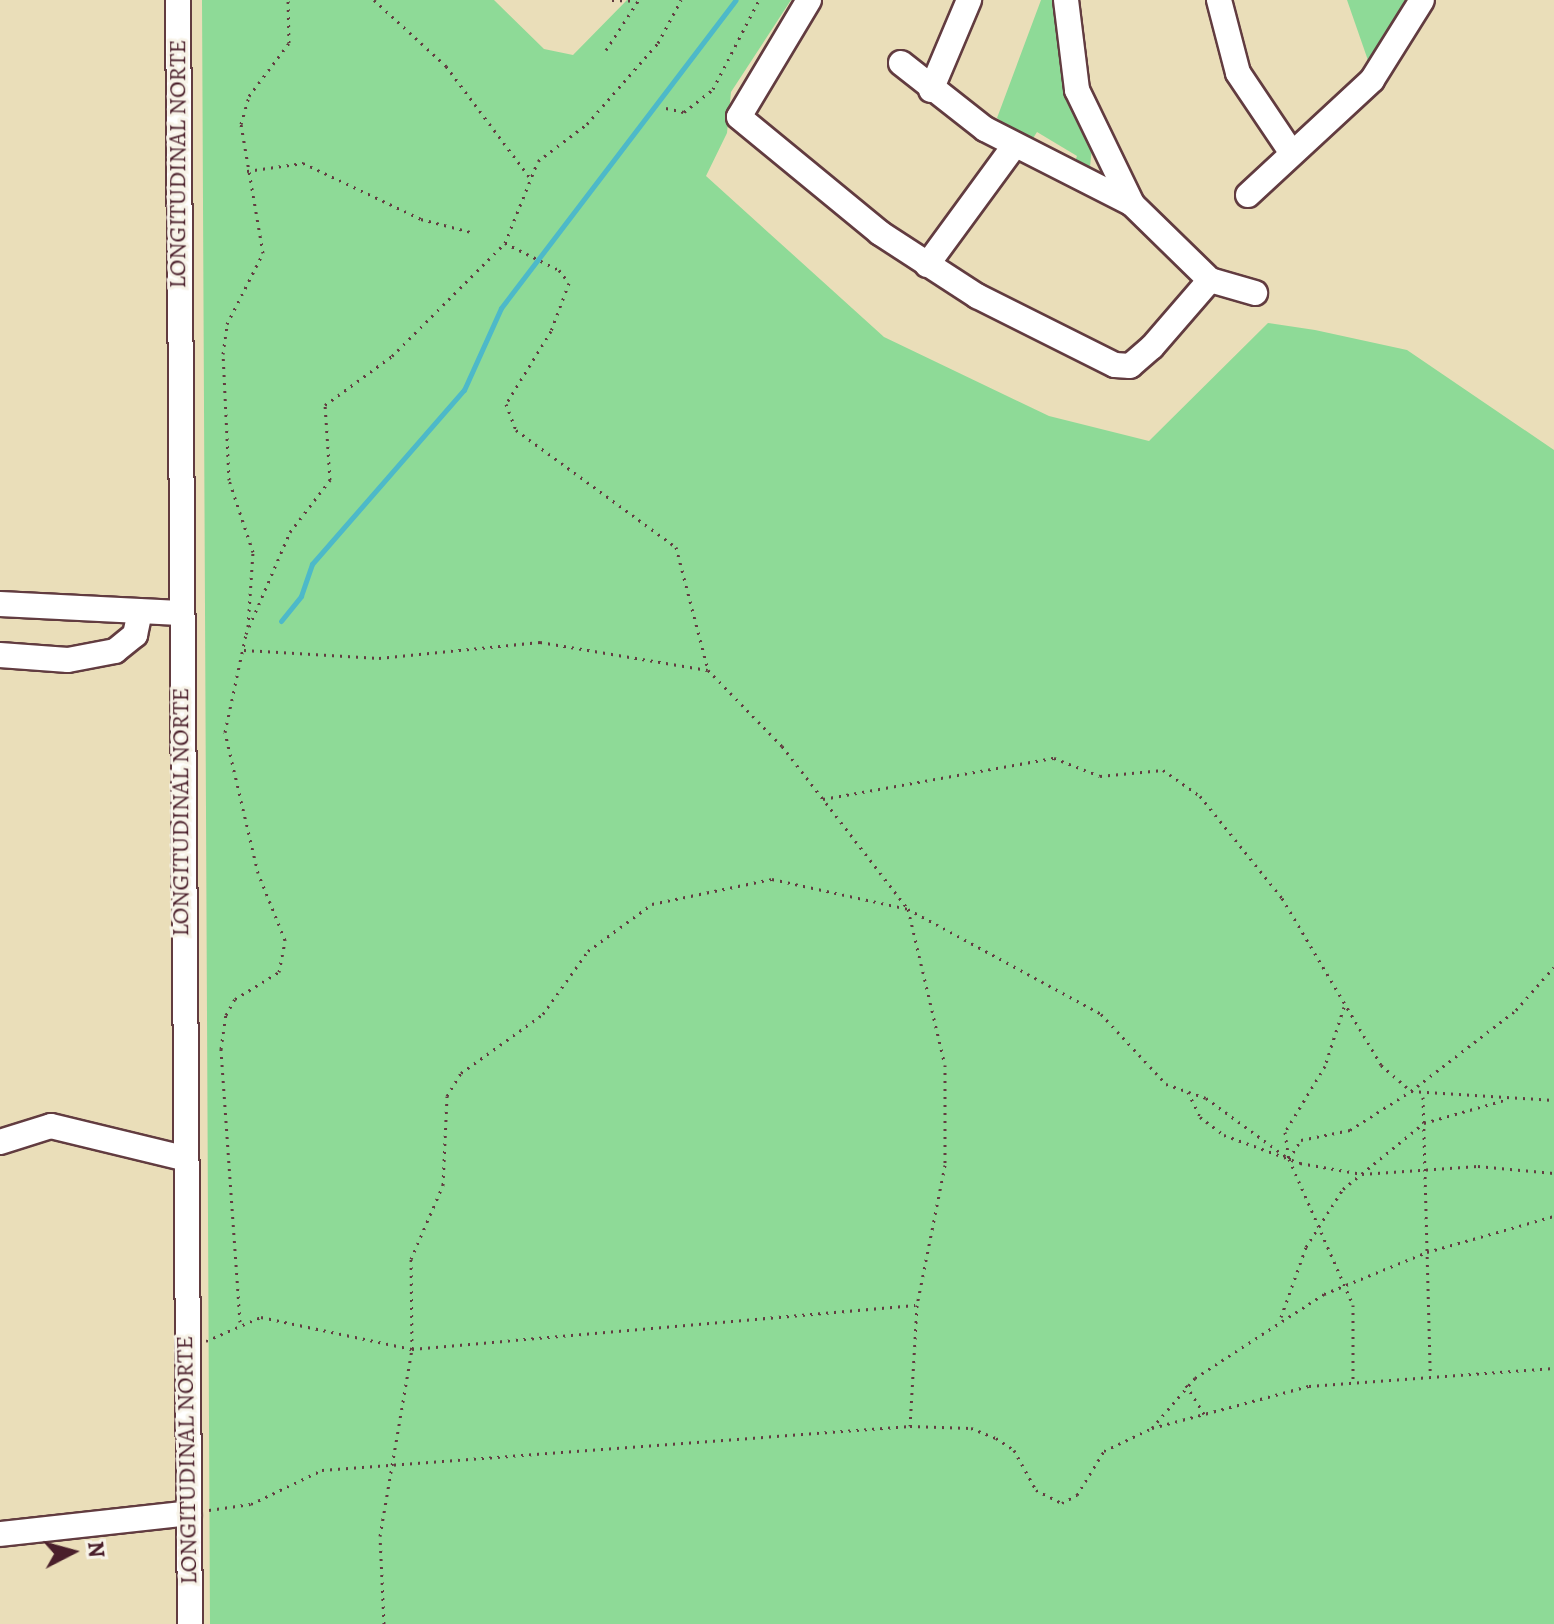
<!DOCTYPE html>
<html>
<head>
<meta charset="utf-8">
<style>
	body { margin:0 }
	#map { position:relative; width:1554px; height:1624px; overflow:hidden; background:#eadeb9; font-family:Alegreya,serif }
	div>[style] { position:absolute }
	.green>* { inset:0; background:#8eda97 }
	.stream>* { height:5px; margin:-2.5px; padding:0 2.5px; transform-origin:2.5px; border-radius:2.5px; background:#4db9c9 }
	.path>* { height:3px; margin-top:-1.5px; transform-origin:0; background:repeating-linear-gradient(90deg,#623c40 0 2px,transparent 0 8px) }
	.roads { filter:drop-shadow(2px 0 #623c40) drop-shadow(-2px 0 #623c40) drop-shadow(0 2px #623c40) drop-shadow(0 -2px #623c40) }
	.minor>* { height:24px; margin:-12px; padding:0 12px; transform-origin:12px; border-radius:12px; background:#fff }
	span { translate:-50% -50%; white-space:nowrap; text-align:center; line-height:1.15; -webkit-text-stroke:6px #f7f3e8; paint-order:stroke }
	.street-label { font-size:24px; color:#4a1f2b }
	.north { position:absolute; left:32px; top:1512px; width:80px; height:80px; -webkit-text-stroke:6px #f7f3e8; paint-order:stroke; rotate:84deg; font-size:22px; font-weight:700; line-height:32px; text-align:center; color:#4a1f2b }
	.north::after { content:''; display:block; margin:auto; width:28px; height:36px; background:#4a1f2b; clip-path:polygon(50% 0,100% 100%,50% 72%,0 100%) }
</style>
</head>
<body>
<div id="map">
	<div class="green">
		<div style="clip-path:polygon(202px 0,494px 0,544px 49px,573px 55px,627px 0,791px 0,731px 92px,727px 133px,706px 176px,884px 337px,1049px 416px,1149px 441px,1268px 323px,1315px 330px,1407px 350px,1554px 450px,1554px 1624px,210px 1624px)"></div>
		<div style="clip-path:polygon(1041px 0,1057px 0,1065px 76px,1092px 147px,1090px 167px,1073px 167px,1077px 156px,1037px 132px,1030px 143px,997px 118px)"></div>
		<div style="clip-path:polygon(1347px 0,1410px 0,1371px 69px)"></div>
	</div>
	<div class="stream">
		<div style="left:281px;top:621px;width:32px;rotate:-51deg"></div>
		<div style="left:301px;top:596px;width:34px;rotate:-71deg"></div>
		<div style="left:312px;top:564px;width:231px;rotate:-48.9deg"></div>
		<div style="left:464px;top:390px;width:90px;rotate:-65.7deg"></div>
		<div style="left:501px;top:308px;width:387px;rotate:-52.7deg"></div>
	</div>
	<div class="path">
		<div style="left:374px;top:0;width:98px;rotate:42.5deg"></div>
		<div style="left:446px;top:66px;width:140px;rotate:53.1deg"></div>
		<div style="left:612px;top:0;width:24px;rotate:2deg"></div>
		<div style="left:606px;top:50px;width:59px;rotate:-56.9deg"></div>
		<div style="left:666px;top:108px;width:18px;rotate:13deg"></div>
		<div style="left:684px;top:112px;width:37px;rotate:-38deg"></div>
		<div style="left:713px;top:89px;width:100px;rotate:-62.7deg"></div>
		<div style="left:247px;top:171px;width:57px;rotate:-8.1deg"></div>
		<div style="left:303px;top:163px;width:131px;rotate:25.4deg"></div>
		<div style="left:421px;top:219px;width:52px;rotate:14.6deg"></div>
		<div style="left:505px;top:243px;width:60px;rotate:26.6deg"></div>
		<div style="left:559px;top:270px;width:16px;rotate:52deg"></div>
		<div style="left:569px;top:283px;width:51px;rotate:110.6deg"></div>
		<div style="left:551px;top:331px;width:86px;rotate:121.7deg"></div>
		<div style="left:506px;top:404px;width:28px;rotate:69deg"></div>
		<div style="left:516px;top:430px;width:198px;rotate:36.2deg"></div>
		<div style="left:676px;top:547px;width:127px;rotate:75.4deg"></div>
		<div style="left:708px;top:670px;width:106px;rotate:45.8deg"></div>
		<div style="left:782px;top:746px;width:206px;rotate:52.3deg"></div>
		<div style="left:908px;top:909px;width:160px;rotate:76.7deg"></div>
		<div style="left:945px;top:1065px;width:100px;rotate:90deg"></div>
		<div style="left:945px;top:1165px;width:143px;rotate:101.3deg"></div>
		<div style="left:917px;top:1305px;width:121px;rotate:93.3deg"></div>
		<div style="left:248px;top:627px;width:75px;rotate:-86.2deg"></div>
		<div style="left:253px;top:552px;width:76px;rotate:-108.4deg"></div>
		<div style="left:229px;top:480px;width:126px;rotate:-92.7deg"></div>
		<div style="left:223px;top:354px;width:30px;rotate:-82deg"></div>
		<div style="left:227px;top:324px;width:80px;rotate:-63.1deg"></div>
		<div style="left:263px;top:253px;width:131px;rotate:-99.7deg"></div>
		<div style="left:241px;top:124px;width:29px;rotate:-74deg"></div>
		<div style="left:249px;top:96px;width:66px;rotate:-53deg"></div>
		<div style="left:289px;top:43px;width:43px;rotate:-91.3deg"></div>
		<div style="left:244px;top:650px;width:135px;rotate:3.4deg"></div>
		<div style="left:379px;top:658px;width:162px;rotate:-5.7deg"></div>
		<div style="left:540px;top:642px;width:170px;rotate:9.5deg"></div>
		<div style="left:823px;top:799px;width:235px;rotate:-10.1deg"></div>
		<div style="left:1054px;top:758px;width:49px;rotate:21.4deg"></div>
		<div style="left:1100px;top:776px;width:63px;rotate:-5.4deg"></div>
		<div style="left:1163px;top:770px;width:45px;rotate:35.1deg"></div>
		<div style="left:1200px;top:796px;width:131px;rotate:51.2deg"></div>
		<div style="left:1282px;top:898px;width:194px;rotate:59.3deg"></div>
		<div style="left:1381px;top:1065px;width:40px;rotate:41deg"></div>
		<div style="left:1411px;top:1091px;width:143px;rotate:3.6deg"></div>
		<div style="left:1344px;top:1007px;width:62px;rotate:107.9deg"></div>
		<div style="left:1325px;top:1066px;width:77px;rotate:121.2deg"></div>
		<div style="left:1285px;top:1132px;width:27px;rotate:82deg"></div>
		<div style="left:1289px;top:1159px;width:159px;rotate:66.3deg"></div>
		<div style="left:1353px;top:1305px;width:75px;rotate:90deg"></div>
		<div style="left:1188px;top:1092px;width:28px;rotate:64deg"></div>
		<div style="left:1200px;top:1117px;width:30px;rotate:37deg"></div>
		<div style="left:1224px;top:1135px;width:81px;rotate:20.2deg"></div>
		<div style="left:1300px;top:1163px;width:63px;rotate:10.1deg"></div>
		<div style="left:1362px;top:1174px;width:116px;rotate:-3.9deg"></div>
		<div style="left:1478px;top:1166px;width:76px;rotate:5.3deg"></div>
		<div style="left:1423px;top:1097px;width:275px;rotate:88.5deg"></div>
		<div style="left:1281px;top:1317px;width:74px;rotate:-70.3deg"></div>
		<div style="left:1306px;top:1247px;width:69px;rotate:-57.5deg"></div>
		<div style="left:1343px;top:1189px;width:104px;rotate:-39.2deg"></div>
		<div style="left:1424px;top:1123px;width:87px;rotate:-15.9deg"></div>
		<div style="left:240px;top:1322px;width:274px;rotate:-94deg"></div>
		<div style="left:221px;top:1049px;width:34px;rotate:-82deg"></div>
		<div style="left:226px;top:1015px;width:18px;rotate:-61deg"></div>
		<div style="left:235px;top:999px;width:52px;rotate:-31.5deg"></div>
		<div style="left:279px;top:972px;width:33px;rotate:-79deg"></div>
		<div style="left:285px;top:940px;width:72px;rotate:-111.9deg"></div>
		<div style="left:258px;top:873px;width:145px;rotate:-103.2deg"></div>
		<div style="left:225px;top:732px;width:100px;rotate:-77.9deg"></div>
		<div style="left:246px;top:634px;width:111px;rotate:-66.7deg"></div>
		<div style="left:290px;top:532px;width:66px;rotate:-52.4deg"></div>
		<div style="left:330px;top:480px;width:75px;rotate:-93.8deg"></div>
		<div style="left:325px;top:405px;width:83px;rotate:-36.2deg"></div>
		<div style="left:392px;top:356px;width:160px;rotate:-45deg"></div>
		<div style="left:505px;top:243px;width:88px;rotate:-68.1deg"></div>
		<div style="left:538px;top:161px;width:61px;rotate:-37.1deg"></div>
		<div style="left:587px;top:124px;width:108px;rotate:-48.8deg"></div>
		<div style="left:658px;top:43px;width:49px;rotate:-61.9deg"></div>
		<div style="left:206px;top:1341px;width:60px;rotate:-23.6deg"></div>
		<div style="left:261px;top:1317px;width:154px;rotate:12deg"></div>
		<div style="left:412px;top:1349px;width:505px;rotate:-5deg"></div>
		<div style="left:1186px;top:1385px;width:34px;rotate:58deg"></div>
		<div style="left:1152px;top:1428px;width:66px;rotate:-49.3deg"></div>
		<div style="left:1195px;top:1378px;width:154px;rotate:-33.1deg"></div>
		<div style="left:1324px;top:1294px;width:111px;rotate:-22.2deg"></div>
		<div style="left:1427px;top:1252px;width:132px;rotate:-15.8deg"></div>
		<div style="left:209px;top:1510px;width:42px;rotate:-8.1deg"></div>
		<div style="left:251px;top:1504px;width:79px;rotate:-25.6deg"></div>
		<div style="left:322px;top:1470px;width:590px;rotate:-4.28deg"></div>
		<div style="left:910px;top:1426px;width:61px;rotate:1.9deg"></div>
		<div style="left:971px;top:1428px;width:27px;rotate:22deg"></div>
		<div style="left:996px;top:1438px;width:22px;rotate:34deg"></div>
		<div style="left:1014px;top:1450px;width:46px;rotate:61.2deg"></div>
		<div style="left:1036px;top:1490px;width:29px;rotate:27deg"></div>
		<div style="left:1062px;top:1503px;width:17px;rotate:-28deg"></div>
		<div style="left:1077px;top:1495px;width:52px;rotate:-58.5deg"></div>
		<div style="left:1104px;top:1451px;width:53px;rotate:-25.6deg"></div>
		<div style="left:1152px;top:1428px;width:163px;rotate:-15deg"></div>
		<div style="left:1309px;top:1386px;width:246px;rotate:-4.2deg"></div>
		<div style="left:384px;top:1624px;width:88px;rotate:-92.6deg"></div>
		<div style="left:380px;top:1536px;width:190px;rotate:-80.3deg"></div>
		<div style="left:412px;top:1349px;width:90px;rotate:-90.6deg"></div>
		<div style="left:411px;top:1259px;width:81px;rotate:-66.6deg"></div>
		<div style="left:443px;top:1185px;width:89px;rotate:-87.4deg"></div>
		<div style="left:447px;top:1096px;width:27px;rotate:-59deg"></div>
		<div style="left:461px;top:1073px;width:101px;rotate:-35.7deg"></div>
		<div style="left:543px;top:1014px;width:77px;rotate:-54.5deg"></div>
		<div style="left:588px;top:951px;width:79px;rotate:-36.3deg"></div>
		<div style="left:652px;top:904px;width:123px;rotate:-11.8deg"></div>
		<div style="left:772px;top:879px;width:139px;rotate:12.4deg"></div>
		<div style="left:908px;top:909px;width:220px;rotate:28.5deg"></div>
		<div style="left:1101px;top:1014px;width:96px;rotate:47.1deg"></div>
		<div style="left:1166px;top:1084px;width:42px;rotate:19.3deg"></div>
		<div style="left:1206px;top:1098px;width:103px;rotate:36.3deg"></div>
		<div style="left:1289px;top:1159px;width:22px;rotate:-58deg"></div>
		<div style="left:1301px;top:1140px;width:50px;rotate:-11.5deg"></div>
		<div style="left:1350px;top:1130px;width:72px;rotate:-32.6deg"></div>
		<div style="left:1411px;top:1091px;width:133px;rotate:-37.6deg"></div>
		<div style="left:1516px;top:1010px;width:57px;rotate:-48.5deg"></div>
	</div>
	<div class="roads">
		<div class="minor">
			<div style="left:178px;top:0;width:1624px;rotate:89.58deg"></div>
			<div style="left:809px;top:0;width:136px;rotate:120.9deg"></div>
			<div style="left:739px;top:117px;width:183px;rotate:39.4deg"></div>
			<div style="left:880px;top:233px;width:116px;rotate:33deg"></div>
			<div style="left:977px;top:296px;width:154px;rotate:26.6deg"></div>
			<div style="left:1115px;top:365px;width:15px;rotate:4deg"></div>
			<div style="left:1130px;top:366px;width:29px;rotate:-41deg"></div>
			<div style="left:1152px;top:347px;width:89px;rotate:-49.1deg"></div>
			<div style="left:1066px;top:0;width:91px;rotate:83deg"></div>
			<div style="left:1077px;top:90px;width:127px;rotate:64.2deg"></div>
			<div style="left:1132px;top:204px;width:109px;rotate:44.3deg"></div>
			<div style="left:1210px;top:280px;width:47px;rotate:16.1deg"></div>
			<div style="left:1219px;top:0;width:75px;rotate:75.4deg"></div>
			<div style="left:1238px;top:73px;width:95px;rotate:56.1deg"></div>
			<div style="left:901px;top:63px;width:107px;rotate:38.2deg"></div>
			<div style="left:985px;top:129px;width:165px;rotate:27deg"></div>
			<div style="left:931px;top:90px;width:98px;rotate:-67.1deg"></div>
			<div style="left:1248px;top:195px;width:169px;rotate:-42.8deg"></div>
			<div style="left:1372px;top:80px;width:94px;rotate:-58deg"></div>
			<div style="left:927px;top:265px;width:147px;rotate:-53.8deg"></div>
			<div style="left:0;top:604px;width:180px;rotate:2.9deg"></div>
			<div style="left:0;top:655px;width:68px;rotate:4.2deg"></div>
			<div style="left:68px;top:660px;width:48px;rotate:-10.8deg"></div>
			<div style="left:115px;top:651px;width:26px;rotate:-39deg"></div>
			<div style="left:135px;top:635px;width:24px;rotate:-78deg"></div>
			<div style="left:0;top:1142px;width:53px;rotate:-17.4deg"></div>
			<div style="left:51px;top:1126px;width:136px;rotate:13.6deg"></div>
			<div style="left:0;top:1534px;width:190px;rotate:-6.3deg"></div>
		</div>
	</div>
	<div class="street-label">
		<span style="left:178px;top:164px;rotate:-90deg">LONGITUDINAL NORTE</span>
		<span style="left:181px;top:812px;rotate:-90deg">LONGITUDINAL NORTE</span>
		<span style="left:187px;top:1460px;rotate:-91deg">LONGITUDINAL NORTE</span>
	</div>
	<div class="north">N</div>
</div>
</body>
</html>
